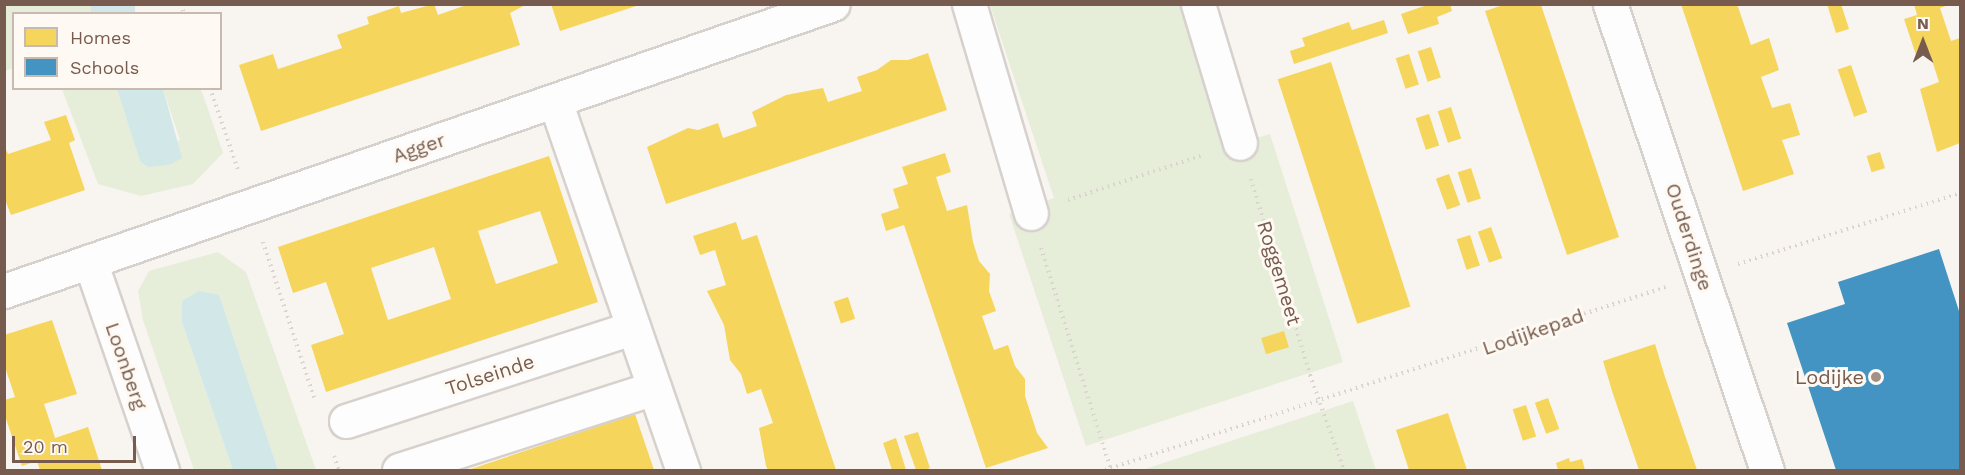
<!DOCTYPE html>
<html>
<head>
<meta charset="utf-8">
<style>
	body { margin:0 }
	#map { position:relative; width:1965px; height:475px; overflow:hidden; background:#f8f4ef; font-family:"Work Sans",sans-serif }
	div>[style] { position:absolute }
	.green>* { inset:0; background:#e6eeda }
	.water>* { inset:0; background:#d1e7e8; transform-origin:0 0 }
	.homes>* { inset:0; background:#f6d55c; transform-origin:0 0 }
	.schools>* { inset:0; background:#4393c3 }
	.path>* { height:4px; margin-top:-2px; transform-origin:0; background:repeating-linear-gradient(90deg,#dad3d0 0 1.5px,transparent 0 6px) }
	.roads { filter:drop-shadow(2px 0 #d7d1cd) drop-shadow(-2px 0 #d7d1cd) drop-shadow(0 2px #d7d1cd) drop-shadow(0 -2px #d7d1cd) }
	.street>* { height:33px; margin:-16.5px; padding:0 16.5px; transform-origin:16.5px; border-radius:16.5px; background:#fefdfd }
	.dots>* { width:16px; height:16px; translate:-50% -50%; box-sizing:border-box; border:3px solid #fef9f2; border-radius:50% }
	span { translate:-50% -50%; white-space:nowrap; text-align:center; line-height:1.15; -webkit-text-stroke:6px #fef9f2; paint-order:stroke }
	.street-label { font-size:20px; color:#775b4e }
	.poi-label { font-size:20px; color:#775b4e }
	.right { translate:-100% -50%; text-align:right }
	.frame { position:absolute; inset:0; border:6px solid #775b4e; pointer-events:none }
	.legend { position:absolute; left:12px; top:12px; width:210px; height:78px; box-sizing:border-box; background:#fef9f2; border:2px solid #c8bab0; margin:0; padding:8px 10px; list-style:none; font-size:18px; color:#775b4e }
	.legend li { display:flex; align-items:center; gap:12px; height:30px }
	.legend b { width:30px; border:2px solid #c8bab0 }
	.north { position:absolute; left:1893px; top:12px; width:60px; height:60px; -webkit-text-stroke:4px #fef9f2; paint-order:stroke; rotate:0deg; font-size:16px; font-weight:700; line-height:24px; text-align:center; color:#775b4e }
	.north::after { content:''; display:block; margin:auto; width:21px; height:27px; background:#775b4e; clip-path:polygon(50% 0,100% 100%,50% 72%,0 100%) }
	.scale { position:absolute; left:12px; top:436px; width:124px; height:27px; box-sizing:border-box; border:3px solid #775b4e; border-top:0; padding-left:8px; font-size:18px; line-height:21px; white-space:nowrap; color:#775b4e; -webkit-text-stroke:4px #fef9f2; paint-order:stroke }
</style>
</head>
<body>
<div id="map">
	<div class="green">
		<div style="clip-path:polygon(4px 5px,91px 5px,94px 13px,14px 14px,13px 68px,5px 71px)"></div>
		<div style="clip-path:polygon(990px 5px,1182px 5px,1225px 147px,1270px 134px,1343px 362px,1086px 446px,1009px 214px,1054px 198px)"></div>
		<div style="clip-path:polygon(62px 89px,117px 89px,140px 160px,180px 140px,163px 89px,201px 89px,223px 153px,193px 184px,141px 196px,98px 184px)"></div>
		<div style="clip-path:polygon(218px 252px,246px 272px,316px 470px,278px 470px,219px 296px,182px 322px,233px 470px,194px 470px,143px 320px,138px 291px,149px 271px)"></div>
		<div style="clip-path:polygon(1353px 401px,1376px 470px,1142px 470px)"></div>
	</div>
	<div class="water">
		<div style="left:91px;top:5px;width:44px;height:9px"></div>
		<div style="clip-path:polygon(117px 89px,163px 89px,182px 158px,169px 165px,148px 167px,140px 161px)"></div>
		<div style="clip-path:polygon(199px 291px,219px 295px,278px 470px,233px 470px,182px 322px,182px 301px)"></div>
	</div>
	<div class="homes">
		<div style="clip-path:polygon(434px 4px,438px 15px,469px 4px,527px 4px,510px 13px,520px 45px,261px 131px,239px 65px,273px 54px,278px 69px,342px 48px,337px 35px,369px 24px,367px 17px,399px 6px,401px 13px)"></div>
		<div style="clip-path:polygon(551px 4px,639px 4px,639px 5px,560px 31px)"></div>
		<div style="clip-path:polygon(1430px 4px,1450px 4px,1452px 11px,1437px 17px,1439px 24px,1408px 34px,1401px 14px)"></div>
		<div style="clip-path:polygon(1681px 4px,1737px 4px,1751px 45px,1769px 38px,1779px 70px,1761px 77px,1772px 108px,1790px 103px,1800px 135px,1782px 140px,1794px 174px,1743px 191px)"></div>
		<div style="clip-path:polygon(1827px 4px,1841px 4px,1849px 29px,1836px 33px)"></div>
		<div style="clip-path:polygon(1914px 4px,1951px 4px,1940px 8px,1951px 41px,1960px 38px,1960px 143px,1937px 152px,1920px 89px,1939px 82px,1929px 51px,1916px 55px,1904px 19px,1917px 15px)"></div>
		<div style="clip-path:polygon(1503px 5px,1541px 5px,1619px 237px,1567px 255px,1485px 11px)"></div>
		<div style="clip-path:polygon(1384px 20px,1388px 33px,1294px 64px,1290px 51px,1305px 46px,1302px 38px,1349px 22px,1352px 30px)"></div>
		<div style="left:1431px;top:47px;width:32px;height:14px;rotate:72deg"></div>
		<div style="clip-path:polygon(928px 53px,947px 110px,666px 204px,647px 147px,688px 128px,698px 130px,718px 123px,723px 138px,757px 126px,752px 112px,786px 95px,823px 88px,828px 102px,862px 91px,857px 77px,877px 70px,891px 60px,908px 60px)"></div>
		<div style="left:1409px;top:54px;width:32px;height:14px;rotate:72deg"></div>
		<div style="left:1331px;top:62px;width:257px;height:56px;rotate:72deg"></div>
		<div style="left:1851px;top:65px;width:50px;height:14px;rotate:71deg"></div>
		<div style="left:1451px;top:107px;width:33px;height:14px;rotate:72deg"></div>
		<div style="left:1429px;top:114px;width:33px;height:14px;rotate:72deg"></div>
		<div style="clip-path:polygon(66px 115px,75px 140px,69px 143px,85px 190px,11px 215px,4px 197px,4px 146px,8px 154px,51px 140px,44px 122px)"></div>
		<div style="left:1880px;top:152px;width:17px;height:14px;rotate:73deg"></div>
		<div style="clip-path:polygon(945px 153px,951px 172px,936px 177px,947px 211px,967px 205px,973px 242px,979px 261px,990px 274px,989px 291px,996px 311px,982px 316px,994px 350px,1008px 345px,1015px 366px,1025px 379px,1025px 396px,1037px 433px,1048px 448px,986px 468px,904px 225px,886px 231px,881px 214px,899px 208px,893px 189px,908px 184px,902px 167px)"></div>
		<div style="clip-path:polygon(evenodd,549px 156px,598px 302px,326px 392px,311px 345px,344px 334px,326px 282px,293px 293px,278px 247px,549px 156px,540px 211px,558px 263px,496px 284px,478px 231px,540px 211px,549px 156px,434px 247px,451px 299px,388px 320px,371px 268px,434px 247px)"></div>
		<div style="left:1471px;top:168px;width:32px;height:14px;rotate:72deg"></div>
		<div style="left:1449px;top:174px;width:33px;height:14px;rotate:70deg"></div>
		<div style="clip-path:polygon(736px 222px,742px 240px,757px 235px,836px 470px,768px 470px,766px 466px,759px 428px,773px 423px,761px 389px,747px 394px,741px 374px,730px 360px,724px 325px,707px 291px,726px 285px,715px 250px,700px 255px,693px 236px)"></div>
		<div style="left:1491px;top:227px;width:33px;height:14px;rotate:70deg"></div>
		<div style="left:1470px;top:235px;width:32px;height:14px;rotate:72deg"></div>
		<div style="left:848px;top:297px;width:23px;height:15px;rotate:72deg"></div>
		<div style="clip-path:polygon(52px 320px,77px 394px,44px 404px,50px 422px,55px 438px,88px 427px,102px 470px,40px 470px,37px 461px,22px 466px,4px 413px,4px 400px,15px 397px,4px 364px,4px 335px)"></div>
		<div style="left:1284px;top:331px;width:17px;height:24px;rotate:73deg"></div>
		<div style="clip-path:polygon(1655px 344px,1665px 377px,1697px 470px,1639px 470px,1613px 394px,1603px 361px)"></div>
		<div style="left:1548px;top:398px;width:33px;height:14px;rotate:70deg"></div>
		<div style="left:1526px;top:405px;width:33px;height:14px;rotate:72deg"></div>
		<div style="clip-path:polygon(1448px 413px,1467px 470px,1409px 470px,1396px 430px)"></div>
		<div style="clip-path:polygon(635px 414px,654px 470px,468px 470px)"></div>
		<div style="clip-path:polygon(918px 432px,930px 468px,924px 470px,916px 470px,904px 436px)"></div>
		<div style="clip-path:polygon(896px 438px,902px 457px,906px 470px,892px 470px,883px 443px)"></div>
		<div style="clip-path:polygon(1569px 458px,1570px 462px,1582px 459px,1585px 470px,1558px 470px,1556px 463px)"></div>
	</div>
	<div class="schools">
		<div style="clip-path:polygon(1939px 249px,1960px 314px,1960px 470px,1836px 470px,1787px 323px,1845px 304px,1838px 282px)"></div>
	</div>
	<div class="path">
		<div style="left:181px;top:4px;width:10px;rotate:73deg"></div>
		<div style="left:210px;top:88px;width:87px;rotate:71.1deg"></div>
		<div style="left:1251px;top:179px;width:205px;rotate:73.2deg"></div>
		<div style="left:1310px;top:375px;width:101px;rotate:70.3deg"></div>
		<div style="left:1068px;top:200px;width:142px;rotate:-18.4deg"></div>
		<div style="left:263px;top:242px;width:166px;rotate:71.8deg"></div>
		<div style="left:1041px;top:248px;width:233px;rotate:72.5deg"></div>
		<div style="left:1738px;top:264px;width:233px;rotate:-17.7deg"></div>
		<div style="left:334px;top:456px;width:15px;rotate:70deg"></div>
		<div style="left:1105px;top:470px;width:590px;rotate:-18.07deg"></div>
	</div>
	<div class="roads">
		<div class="street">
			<div style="left:969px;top:4px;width:218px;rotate:73.5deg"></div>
			<div style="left:1198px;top:4px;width:145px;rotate:73.2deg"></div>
			<div style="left:1610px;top:4px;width:492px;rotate:71.4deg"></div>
			<div style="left:555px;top:101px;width:391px;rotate:70.9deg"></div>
			<div style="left:90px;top:261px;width:221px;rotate:71deg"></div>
			<div style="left:4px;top:291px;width:877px;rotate:-19.1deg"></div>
			<div style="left:346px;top:421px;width:302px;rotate:-18deg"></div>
			<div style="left:399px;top:470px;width:268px;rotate:-17.8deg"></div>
		</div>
	</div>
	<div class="dots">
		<div style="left:1876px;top:377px;background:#a49186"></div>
	</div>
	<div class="street-label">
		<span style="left:419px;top:148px;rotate:-19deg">Agger</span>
		<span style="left:1689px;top:237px;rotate:72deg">Ouderdinge</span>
		<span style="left:1279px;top:273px;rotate:73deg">Roggemeet</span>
		<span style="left:1533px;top:332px;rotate:-19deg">Lodijkepad</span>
		<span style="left:126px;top:366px;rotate:71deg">Loonberg</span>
		<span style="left:490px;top:375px;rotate:-18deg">Tolseinde</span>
	</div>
	<div class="poi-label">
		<span class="right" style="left:1864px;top:377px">Lodijke</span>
	</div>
	<div class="frame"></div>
	<ul class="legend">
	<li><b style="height:16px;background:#f6d55c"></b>Homes</li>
	<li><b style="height:16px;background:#4393c3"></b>Schools</li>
	</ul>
	<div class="north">N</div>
	<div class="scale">20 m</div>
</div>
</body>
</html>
